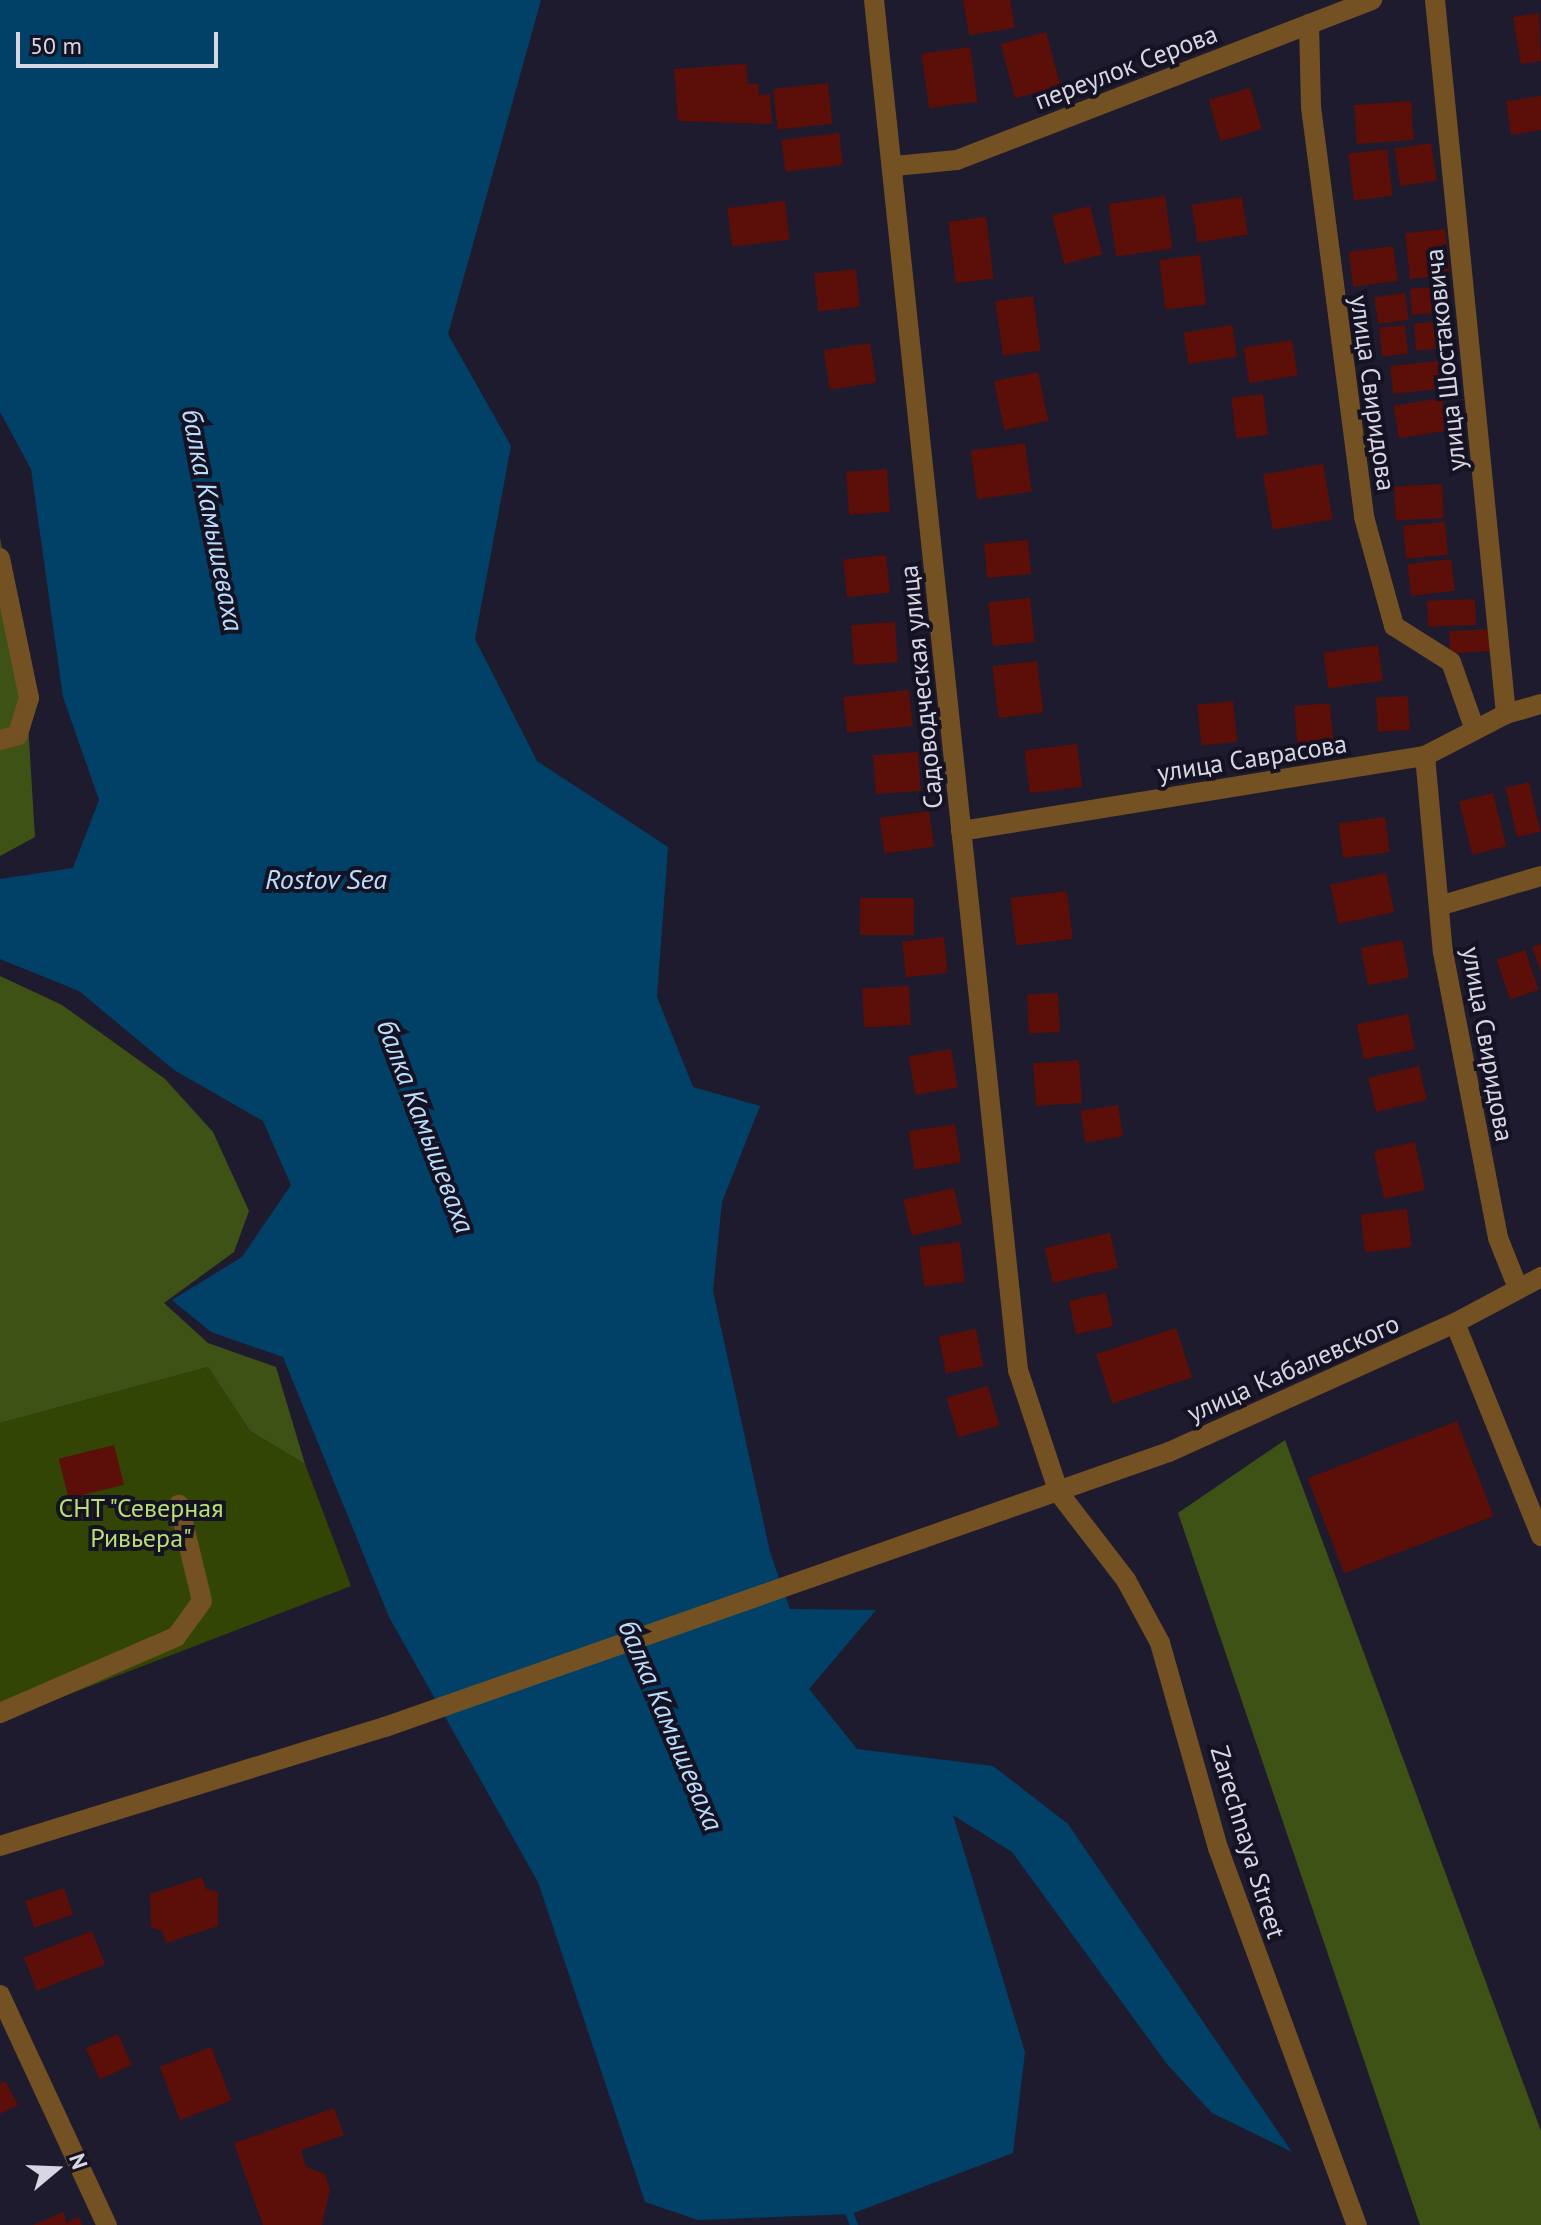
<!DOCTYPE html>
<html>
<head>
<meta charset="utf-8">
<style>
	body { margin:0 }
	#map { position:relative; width:1541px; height:2225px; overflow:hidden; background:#1d1b2d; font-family:"PT Sans",sans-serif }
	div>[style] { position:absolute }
	.green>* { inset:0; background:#334505 }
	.forest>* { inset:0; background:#3f5216 }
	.water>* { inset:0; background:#014167 }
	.stream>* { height:8px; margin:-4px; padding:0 4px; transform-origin:4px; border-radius:4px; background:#014167 }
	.building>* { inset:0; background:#5b0f08; transform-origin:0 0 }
	.minor>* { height:20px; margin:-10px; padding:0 10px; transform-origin:10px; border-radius:10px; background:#735123 }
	span { translate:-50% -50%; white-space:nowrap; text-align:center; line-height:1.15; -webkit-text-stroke:8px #141223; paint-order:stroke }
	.street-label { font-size:26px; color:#d7d7e3 }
	.park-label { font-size:26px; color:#b9de74 }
	.water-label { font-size:28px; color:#b9ddfa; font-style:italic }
	.north { position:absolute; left:16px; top:2129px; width:80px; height:80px; -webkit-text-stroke:6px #141223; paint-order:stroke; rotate:71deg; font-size:22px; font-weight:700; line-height:32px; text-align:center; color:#d7d7e3 }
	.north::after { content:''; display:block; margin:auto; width:28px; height:36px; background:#d7d7e3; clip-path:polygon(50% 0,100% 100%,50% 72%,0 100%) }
	.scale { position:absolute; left:16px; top:32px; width:202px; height:36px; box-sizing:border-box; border:4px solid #d7d7e3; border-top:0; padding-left:10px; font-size:24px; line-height:28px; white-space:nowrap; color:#d7d7e3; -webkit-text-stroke:6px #141223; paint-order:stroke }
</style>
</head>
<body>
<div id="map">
	<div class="green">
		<div style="clip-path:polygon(208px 1367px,250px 1431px,305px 1464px,351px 1586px,0 1721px,0 1423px)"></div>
	</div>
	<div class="forest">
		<div style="clip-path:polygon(0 538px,24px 659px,35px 837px,0 856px)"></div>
		<div style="clip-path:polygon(0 976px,62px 1005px,165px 1079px,213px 1132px,249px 1211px,234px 1252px,164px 1303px,208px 1343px,276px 1367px,305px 1464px,250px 1431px,208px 1367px,0 1423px)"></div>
		<div style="clip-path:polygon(1285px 1440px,1541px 2131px,1541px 2225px,1420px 2225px,1178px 1513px)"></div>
	</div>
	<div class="water">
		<div style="clip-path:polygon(0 0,541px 0,448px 334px,511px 446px,475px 639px,537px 761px,668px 847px,657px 997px,693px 1087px,760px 1106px,722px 1202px,713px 1291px,770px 1552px,790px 1609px,876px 1610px,809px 1689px,857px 1749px,993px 1766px,1068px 1824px,1292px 2152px,1212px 2113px,1167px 2064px,1012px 1852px,953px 1815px,1025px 2052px,1013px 2153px,851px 2214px,698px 2220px,645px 2202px,538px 1882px,389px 1617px,283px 1357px,211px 1332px,172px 1300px,242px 1257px,291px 1185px,263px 1121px,174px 1070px,79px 991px,0 959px,0 879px,73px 868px,99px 800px,63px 697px,31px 469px,0 412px)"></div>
	</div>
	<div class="stream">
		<div style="left:847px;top:2207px;width:19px;rotate:69deg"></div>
	</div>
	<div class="building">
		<div style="clip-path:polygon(963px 0,1010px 0,1015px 28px,969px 35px)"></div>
		<div style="clip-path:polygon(1539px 13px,1541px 61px,1521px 64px,1513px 17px)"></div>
		<div style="left:1046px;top:32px;width:56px;height:47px;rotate:75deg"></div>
		<div style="left:970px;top:47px;width:55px;height:49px;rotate:82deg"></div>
		<div style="clip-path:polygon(746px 64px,748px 84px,758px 83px,759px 95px,770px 94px,772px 124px,678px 121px,674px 69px)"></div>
		<div style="left:828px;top:83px;width:41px;height:55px;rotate:84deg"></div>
		<div style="left:1250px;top:88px;width:43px;height:43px;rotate:74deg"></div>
		<div style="clip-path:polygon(1541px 96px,1541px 130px,1511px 135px,1506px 101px)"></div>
		<div style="left:1411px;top:101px;width:39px;height:57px;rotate:86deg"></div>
		<div style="left:839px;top:133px;width:32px;height:58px;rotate:83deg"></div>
		<div style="left:1431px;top:143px;width:38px;height:37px;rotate:81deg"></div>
		<div style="left:1387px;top:149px;width:47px;height:39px;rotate:83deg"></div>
		<div style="left:1165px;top:196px;width:53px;height:57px;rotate:82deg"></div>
		<div style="left:1242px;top:197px;width:38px;height:51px;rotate:81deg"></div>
		<div style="left:785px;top:201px;width:39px;height:58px;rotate:83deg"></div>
		<div style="left:1090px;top:206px;width:50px;height:39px;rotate:76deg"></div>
		<div style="left:986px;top:217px;width:62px;height:38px;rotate:83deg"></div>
		<div style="left:1445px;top:229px;width:46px;height:40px;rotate:84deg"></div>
		<div style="left:1393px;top:246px;width:35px;height:45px;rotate:82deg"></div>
		<div style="left:1200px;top:255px;width:50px;height:41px;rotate:83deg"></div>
		<div style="left:856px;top:269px;width:38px;height:42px;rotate:84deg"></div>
		<div style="left:1450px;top:286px;width:26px;height:40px;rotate:86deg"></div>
		<div style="left:1405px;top:293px;width:27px;height:31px;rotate:82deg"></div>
		<div style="left:1033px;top:296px;width:55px;height:38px;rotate:82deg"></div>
		<div style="left:1450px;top:321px;width:27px;height:36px;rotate:86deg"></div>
		<div style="left:1232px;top:325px;width:32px;height:49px;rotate:81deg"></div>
		<div style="left:1405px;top:325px;width:29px;height:26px;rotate:84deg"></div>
		<div style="left:1292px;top:340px;width:36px;height:49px;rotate:81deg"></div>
		<div style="left:870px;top:343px;width:40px;height:47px;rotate:81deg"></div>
		<div style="left:1438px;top:361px;width:28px;height:48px;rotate:84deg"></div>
		<div style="left:1038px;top:372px;width:50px;height:45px;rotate:78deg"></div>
		<div style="left:1263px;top:394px;width:41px;height:32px;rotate:83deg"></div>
		<div style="left:1442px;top:398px;width:33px;height:49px;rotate:81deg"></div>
		<div style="left:1025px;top:443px;width:49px;height:55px;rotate:82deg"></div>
		<div style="left:1323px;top:464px;width:56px;height:61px;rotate:80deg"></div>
		<div style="left:887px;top:469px;width:43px;height:41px;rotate:86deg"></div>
		<div style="left:1442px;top:484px;width:34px;height:48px;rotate:87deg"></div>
		<div style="left:1445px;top:522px;width:33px;height:42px;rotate:85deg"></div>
		<div style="left:1028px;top:540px;width:34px;height:44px;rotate:85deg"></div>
		<div style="left:886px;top:555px;width:38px;height:43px;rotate:84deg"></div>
		<div style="left:1451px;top:559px;width:32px;height:44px;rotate:83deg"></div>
		<div style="left:1030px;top:598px;width:44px;height:42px;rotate:84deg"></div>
		<div style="left:1475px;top:599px;width:26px;height:48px;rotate:88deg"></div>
		<div style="left:895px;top:622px;width:40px;height:44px;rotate:86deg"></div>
		<div style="left:1491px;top:629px;width:22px;height:42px;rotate:87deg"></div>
		<div style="left:1378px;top:645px;width:36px;height:55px;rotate:82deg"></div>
		<div style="left:1037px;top:661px;width:52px;height:45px;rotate:83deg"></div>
		<div style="left:909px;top:690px;width:36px;height:66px;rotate:84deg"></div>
		<div style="left:1408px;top:696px;width:34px;height:32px;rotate:87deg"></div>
		<div style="left:1233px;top:701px;width:41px;height:36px;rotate:84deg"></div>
		<div style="left:1330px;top:703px;width:43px;height:36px;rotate:85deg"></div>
		<div style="left:1077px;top:744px;width:43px;height:53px;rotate:83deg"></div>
		<div style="left:918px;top:752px;width:39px;height:45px;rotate:86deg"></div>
		<div style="left:1529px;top:782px;width:51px;height:24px;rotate:77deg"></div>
		<div style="left:1493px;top:793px;width:55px;height:35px;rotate:76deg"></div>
		<div style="left:929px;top:811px;width:36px;height:50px;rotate:82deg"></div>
		<div style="left:1385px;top:817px;width:35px;height:47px;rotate:82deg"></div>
		<div style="left:1386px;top:873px;width:40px;height:57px;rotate:78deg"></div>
		<div style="left:1067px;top:891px;width:48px;height:57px;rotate:83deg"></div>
		<div style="left:860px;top:898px;width:54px;height:37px"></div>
		<div style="left:944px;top:937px;width:36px;height:42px;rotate:84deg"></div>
		<div style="left:1402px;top:940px;width:38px;height:42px;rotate:79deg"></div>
		<div style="clip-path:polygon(1541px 944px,1541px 972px,1532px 947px)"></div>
		<div style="left:1525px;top:950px;width:42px;height:30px;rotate:71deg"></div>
		<div style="left:909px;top:986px;width:39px;height:47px;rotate:87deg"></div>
		<div style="left:1058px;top:993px;width:39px;height:31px;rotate:87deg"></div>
		<div style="left:1408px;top:1014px;width:36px;height:52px;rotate:79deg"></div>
		<div style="left:951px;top:1049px;width:39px;height:43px;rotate:80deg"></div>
		<div style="left:1079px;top:1060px;width:43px;height:46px;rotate:86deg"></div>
		<div style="left:1419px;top:1066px;width:35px;height:52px;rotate:77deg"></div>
		<div style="left:1118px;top:1105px;width:32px;height:38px;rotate:81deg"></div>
		<div style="left:955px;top:1124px;width:39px;height:47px;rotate:81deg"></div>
		<div style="left:1415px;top:1142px;width:49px;height:42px;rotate:78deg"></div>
		<div style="left:954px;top:1188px;width:37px;height:52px;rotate:77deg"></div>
		<div style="left:1407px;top:1209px;width:38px;height:47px;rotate:83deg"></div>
		<div style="left:1110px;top:1233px;width:36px;height:67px;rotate:77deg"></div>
		<div style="left:960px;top:1242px;width:40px;height:41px;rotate:83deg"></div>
		<div style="left:1106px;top:1293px;width:34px;height:38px;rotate:78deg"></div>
		<div style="left:1176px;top:1328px;width:52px;height:84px;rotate:72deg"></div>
		<div style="left:976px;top:1329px;width:38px;height:38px;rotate:79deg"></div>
		<div style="left:988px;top:1386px;width:41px;height:43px;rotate:74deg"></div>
		<div style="left:1457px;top:1421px;width:102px;height:160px;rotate:69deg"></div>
		<div style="left:114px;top:1445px;width:41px;height:57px;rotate:76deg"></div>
		<div style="clip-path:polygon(202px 1877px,206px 1889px,218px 1892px,218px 1926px,166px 1943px,162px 1931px,151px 1927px,150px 1894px)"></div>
		<div style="left:64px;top:1888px;width:28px;height:41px;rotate:71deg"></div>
		<div style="left:92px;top:1931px;width:36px;height:73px;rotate:69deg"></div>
		<div style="left:118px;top:2034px;width:34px;height:35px;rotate:66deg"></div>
		<div style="left:211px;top:2047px;width:57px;height:55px;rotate:69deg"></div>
		<div style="clip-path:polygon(5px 2081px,18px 2105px,0 2114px,0 2084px)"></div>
		<div style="clip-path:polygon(334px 2108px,344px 2135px,301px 2150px,306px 2167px,325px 2174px,330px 2189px,322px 2225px,263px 2225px,234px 2143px)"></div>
		<div style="clip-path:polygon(64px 2212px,66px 2223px,79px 2217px,82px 2225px,33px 2225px)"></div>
	</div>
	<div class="minor">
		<div style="left:874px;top:0;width:1378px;rotate:84deg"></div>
		<div style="left:1018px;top:1370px;width:130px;rotate:71.6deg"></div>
		<div style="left:1059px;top:1493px;width:110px;rotate:52.4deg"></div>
		<div style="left:1126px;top:1580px;width:72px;rotate:61.6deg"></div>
		<div style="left:1160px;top:1643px;width:213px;rotate:74.2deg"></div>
		<div style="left:1218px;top:1848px;width:402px;rotate:69.8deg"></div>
		<div style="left:1435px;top:0;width:718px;rotate:84.32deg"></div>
		<div style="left:1309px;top:24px;width:83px;rotate:88.6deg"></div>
		<div style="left:1311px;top:107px;width:413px;rotate:82.6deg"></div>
		<div style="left:1364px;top:517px;width:113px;rotate:74.6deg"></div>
		<div style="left:1394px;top:626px;width:67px;rotate:32.3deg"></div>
		<div style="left:1451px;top:662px;width:72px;rotate:70.6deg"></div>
		<div style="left:895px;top:166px;width:62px;rotate:-5.5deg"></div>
		<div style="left:957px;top:160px;width:445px;rotate:-21.1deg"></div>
		<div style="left:0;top:558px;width:143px;rotate:78.3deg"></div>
		<div style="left:29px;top:698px;width:39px;rotate:107deg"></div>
		<div style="left:18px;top:735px;width:19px;rotate:164deg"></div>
		<div style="left:1425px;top:756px;width:197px;rotate:84.8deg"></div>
		<div style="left:1443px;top:952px;width:291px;rotate:79.1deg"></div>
		<div style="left:1498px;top:1238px;width:54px;rotate:68.2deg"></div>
		<div style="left:961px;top:831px;width:470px;rotate:-9.2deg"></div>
		<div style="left:1425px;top:756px;width:91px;rotate:-27.4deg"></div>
		<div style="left:1506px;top:714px;width:36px;rotate:-16deg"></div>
		<div style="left:1439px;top:906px;width:106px;rotate:-16.4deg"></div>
		<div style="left:1455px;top:1323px;width:230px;rotate:68deg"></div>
		<div style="left:0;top:1713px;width:192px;rotate:-23.4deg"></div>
		<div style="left:176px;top:1637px;width:44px;rotate:-54.2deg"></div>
		<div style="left:202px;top:1601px;width:99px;rotate:-103.5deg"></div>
		<div style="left:0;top:1846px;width:403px;rotate:-17.2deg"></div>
		<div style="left:385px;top:1727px;width:831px;rotate:-19.33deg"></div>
		<div style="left:1169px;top:1452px;width:314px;rotate:-24.3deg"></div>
		<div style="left:1455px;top:1323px;width:98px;rotate:-28.1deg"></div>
		<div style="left:0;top:1995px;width:254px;rotate:65.1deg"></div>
	</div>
	<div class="street-label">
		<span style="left:1126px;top:67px;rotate:-21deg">переулок Серова</span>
		<span style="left:1445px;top:360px;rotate:-96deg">улица Шостаковича</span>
		<span style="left:1373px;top:393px;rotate:82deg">улица Свиридова</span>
		<span style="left:921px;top:687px;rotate:-96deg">Садоводческая улица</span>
		<span style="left:1252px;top:758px;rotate:-9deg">улица Саврасова</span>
		<span style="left:1488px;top:1044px;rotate:80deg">улица Свиридова</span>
		<span style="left:1293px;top:1368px;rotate:-24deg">улица Кабалевского</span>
		<span style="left:1248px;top:1842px;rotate:73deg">Zarechnaya Street</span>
	</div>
	<div class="park-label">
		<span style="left:141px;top:1523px">СНТ "Северная<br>Ривьера"</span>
	</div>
	<div class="water-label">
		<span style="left:213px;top:520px;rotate:79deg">балка Камышеваха</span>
		<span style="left:326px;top:879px">Rostov Sea</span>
		<span style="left:426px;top:1126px;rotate:69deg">балка Камышеваха</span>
		<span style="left:671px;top:1725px;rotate:67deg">балка Камышеваха</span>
	</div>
	<div class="north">N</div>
	<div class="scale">50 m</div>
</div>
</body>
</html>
